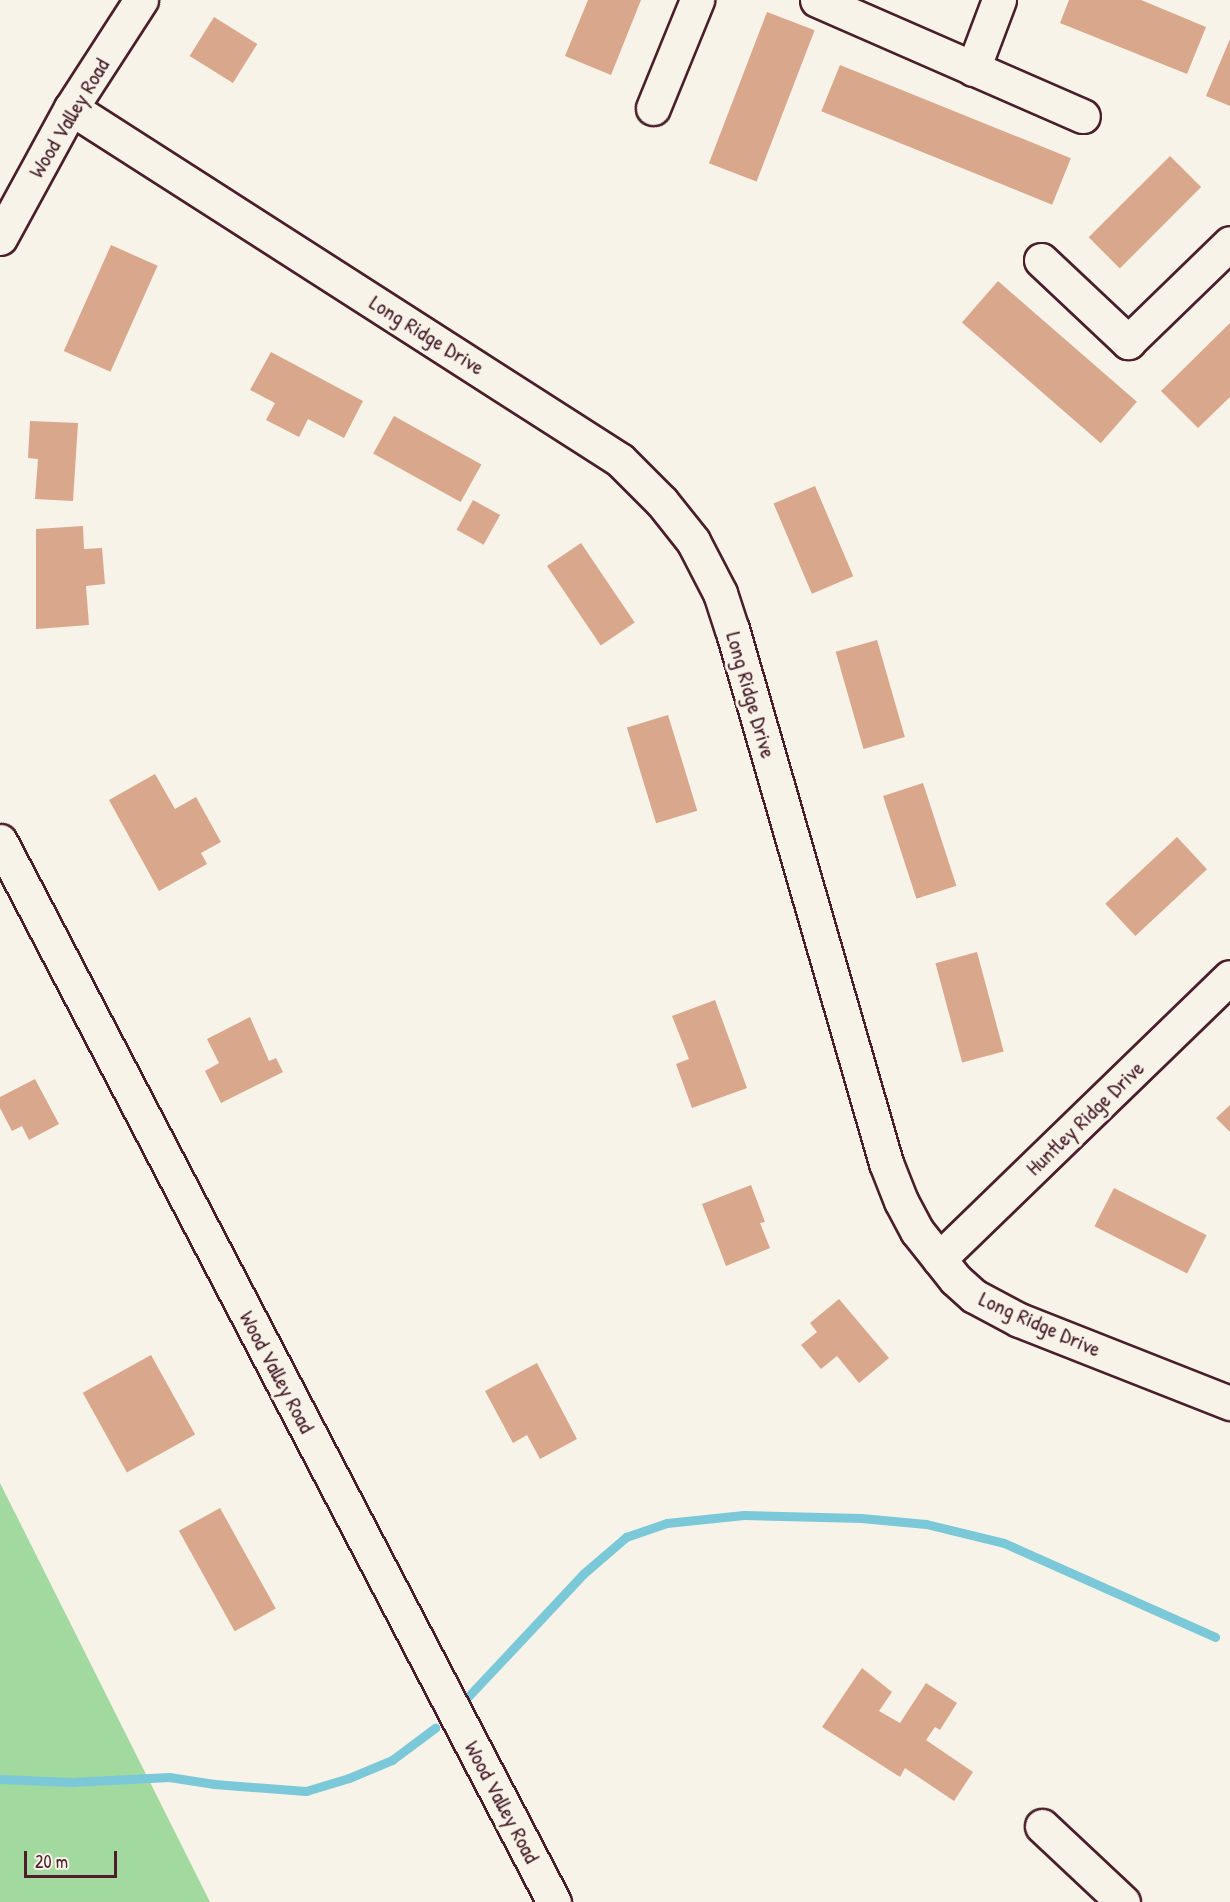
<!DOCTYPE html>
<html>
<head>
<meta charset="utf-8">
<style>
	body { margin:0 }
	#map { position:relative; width:1230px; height:1902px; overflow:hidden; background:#f7f3e8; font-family:"Patrick Hand",sans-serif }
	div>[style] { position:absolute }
	.green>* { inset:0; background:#a2d99e }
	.stream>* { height:9px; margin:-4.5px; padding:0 4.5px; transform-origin:4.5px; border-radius:4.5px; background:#7ac8d8 }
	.building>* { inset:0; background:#d9a78b; transform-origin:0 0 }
	.roads { filter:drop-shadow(2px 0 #4a1f2b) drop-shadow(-2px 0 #4a1f2b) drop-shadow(0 2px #4a1f2b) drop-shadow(0 -2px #4a1f2b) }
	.minor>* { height:33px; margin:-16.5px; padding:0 16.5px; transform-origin:16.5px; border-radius:16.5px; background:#f7f3e8 }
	span { translate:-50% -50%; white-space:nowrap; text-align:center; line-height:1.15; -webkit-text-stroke:6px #f7f3e8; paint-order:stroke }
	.street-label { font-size:22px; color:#4a1f2b }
	.scale { position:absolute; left:24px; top:1851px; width:93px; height:27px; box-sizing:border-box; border:3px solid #4a1f2b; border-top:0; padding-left:8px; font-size:18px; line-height:21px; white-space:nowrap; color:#4a1f2b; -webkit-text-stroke:4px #f7f3e8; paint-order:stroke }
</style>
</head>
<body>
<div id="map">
	<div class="green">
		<div style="clip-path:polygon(0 1483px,210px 1902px,0 1902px)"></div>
	</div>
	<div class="stream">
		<div style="left:463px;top:1702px;width:175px;rotate:-46.8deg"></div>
		<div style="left:583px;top:1574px;width:57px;rotate:-40.7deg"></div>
		<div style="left:626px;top:1537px;width:43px;rotate:-18.9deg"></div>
		<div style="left:667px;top:1523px;width:77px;rotate:-5.9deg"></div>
		<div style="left:744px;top:1515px;width:117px;rotate:1.5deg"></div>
		<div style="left:861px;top:1518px;width:65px;rotate:5.3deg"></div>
		<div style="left:926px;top:1524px;width:80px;rotate:13.7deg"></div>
		<div style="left:1004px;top:1543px;width:231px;rotate:24deg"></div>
		<div style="left:0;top:1779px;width:72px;rotate:2.4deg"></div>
		<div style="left:72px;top:1782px;width:97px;rotate:-3deg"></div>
		<div style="left:169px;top:1777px;width:46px;rotate:8.8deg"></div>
		<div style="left:214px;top:1784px;width:92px;rotate:4.4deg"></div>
		<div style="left:306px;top:1791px;width:45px;rotate:-16.8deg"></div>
		<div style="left:349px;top:1778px;width:47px;rotate:-22.7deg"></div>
		<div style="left:392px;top:1760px;width:54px;rotate:-36.7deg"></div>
	</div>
	<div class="building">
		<div style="clip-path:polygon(588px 0,641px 0,611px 75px,565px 56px)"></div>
		<div style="clip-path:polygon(1069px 0,1141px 0,1206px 27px,1187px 74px,1060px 23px)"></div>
		<div style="left:767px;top:12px;width:51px;height:162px;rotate:21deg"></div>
		<div style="left:214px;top:17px;width:51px;height:46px;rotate:32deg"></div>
		<div style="clip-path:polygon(1230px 39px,1230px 106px,1206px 96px)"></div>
		<div style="left:840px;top:65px;width:249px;height:50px;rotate:22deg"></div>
		<div style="left:1170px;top:156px;width:44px;height:115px;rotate:45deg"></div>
		<div style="left:111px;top:245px;width:51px;height:116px;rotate:24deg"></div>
		<div style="left:998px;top:281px;width:184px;height:55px;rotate:41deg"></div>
		<div style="clip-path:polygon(1230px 323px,1230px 397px,1198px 428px,1161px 391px)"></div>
		<div style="clip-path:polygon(271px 352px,363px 401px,344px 438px,308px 419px,299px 437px,266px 420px,275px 403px,250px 390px)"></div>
		<div style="left:394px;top:416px;width:100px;height:43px;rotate:29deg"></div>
		<div style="clip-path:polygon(30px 421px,78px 423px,73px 501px,35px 499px,38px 459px,28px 458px)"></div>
		<div style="left:815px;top:486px;width:98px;height:45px;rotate:67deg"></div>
		<div style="left:473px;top:500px;width:31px;height:34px;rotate:29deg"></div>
		<div style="clip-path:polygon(83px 526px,84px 549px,102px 548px,105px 584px,86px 586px,89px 625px,36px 629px,36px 529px)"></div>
		<div style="left:581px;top:543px;width:96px;height:41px;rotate:56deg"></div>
		<div style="left:877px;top:640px;width:101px;height:43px;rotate:74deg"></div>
		<div style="left:668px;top:715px;width:100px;height:43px;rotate:73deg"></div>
		<div style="clip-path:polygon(155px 774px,175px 809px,196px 797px,221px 842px,201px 853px,207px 864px,159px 891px,109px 800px)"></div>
		<div style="left:923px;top:783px;width:108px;height:42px;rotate:72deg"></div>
		<div style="left:1177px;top:837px;width:44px;height:98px;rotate:47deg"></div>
		<div style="left:977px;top:952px;width:103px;height:43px;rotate:75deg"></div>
		<div style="clip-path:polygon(715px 1000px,747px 1088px,692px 1108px,676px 1064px,689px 1059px,672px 1016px)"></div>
		<div style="clip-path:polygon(250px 1017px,269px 1061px,276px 1058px,283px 1072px,221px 1103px,205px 1071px,219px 1063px,207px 1039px)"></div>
		<div style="clip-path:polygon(35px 1079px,59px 1124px,29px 1140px,22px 1126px,12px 1131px,0 1108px,0 1097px)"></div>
		<div style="clip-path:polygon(1230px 1105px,1230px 1132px,1216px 1118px)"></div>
		<div style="clip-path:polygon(751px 1185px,765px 1222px,760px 1223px,770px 1248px,726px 1266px,702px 1204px)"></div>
		<div style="left:1114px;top:1188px;width:104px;height:43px;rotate:27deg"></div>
		<div style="clip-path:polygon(839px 1299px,889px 1358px,859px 1383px,837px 1356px,821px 1369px,801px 1345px,817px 1332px,810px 1323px)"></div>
		<div style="left:151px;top:1355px;width:91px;height:78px;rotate:61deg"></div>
		<div style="clip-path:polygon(537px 1363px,577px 1439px,540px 1459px,527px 1435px,513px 1443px,485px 1391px)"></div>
		<div style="left:220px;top:1508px;width:115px;height:47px;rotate:61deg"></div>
		<div style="clip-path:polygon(862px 1668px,892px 1692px,879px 1711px,900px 1723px,926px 1683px,957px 1703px,940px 1730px,935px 1727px,926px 1740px,973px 1772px,954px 1801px,905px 1768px,900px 1777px,822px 1727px)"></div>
	</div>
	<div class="roads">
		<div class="minor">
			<div style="left:817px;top:0;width:290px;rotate:23.6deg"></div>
			<div style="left:973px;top:69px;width:74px;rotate:-69.4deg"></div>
			<div style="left:71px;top:108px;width:652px;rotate:32.67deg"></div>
			<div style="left:620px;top:460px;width:59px;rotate:45deg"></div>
			<div style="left:662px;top:502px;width:50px;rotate:51.5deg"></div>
			<div style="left:693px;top:541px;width:59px;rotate:62.6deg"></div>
			<div style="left:720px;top:593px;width:38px;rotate:72deg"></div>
			<div style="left:732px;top:629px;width:556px;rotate:73.91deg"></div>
			<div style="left:886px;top:1163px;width:41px;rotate:68.5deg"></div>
			<div style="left:901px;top:1201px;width:34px;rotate:62deg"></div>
			<div style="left:917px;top:1231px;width:61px;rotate:51.6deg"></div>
			<div style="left:955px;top:1279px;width:25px;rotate:42deg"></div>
			<div style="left:974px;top:1296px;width:51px;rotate:28.1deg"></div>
			<div style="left:1019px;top:1320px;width:227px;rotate:21.5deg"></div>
			<div style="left:653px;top:108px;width:117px;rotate:-67.8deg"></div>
			<div style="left:0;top:238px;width:148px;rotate:-61.4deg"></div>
			<div style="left:71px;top:108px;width:129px;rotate:-57.1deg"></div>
			<div style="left:1041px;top:260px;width:120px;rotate:43.3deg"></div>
			<div style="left:1128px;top:342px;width:142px;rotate:-44.1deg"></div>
			<div style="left:0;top:841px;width:1197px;rotate:62.43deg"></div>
			<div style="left:939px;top:1259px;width:405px;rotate:-44.1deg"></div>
			<div style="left:1042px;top:1826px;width:111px;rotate:43.2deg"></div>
		</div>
	</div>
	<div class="street-label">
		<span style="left:69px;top:118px;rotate:-59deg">Wood Valley Road</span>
		<span style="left:427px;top:335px;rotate:32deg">Long Ridge Drive</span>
		<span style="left:751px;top:695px;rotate:74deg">Long Ridge Drive</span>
		<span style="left:1085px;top:1118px;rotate:-44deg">Huntley Ridge Drive</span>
		<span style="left:1040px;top:1324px;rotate:24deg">Long Ridge Drive</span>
		<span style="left:277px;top:1372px;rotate:62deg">Wood Valley Road</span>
		<span style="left:502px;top:1802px;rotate:62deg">Wood Valley Road</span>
	</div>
	<div class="scale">20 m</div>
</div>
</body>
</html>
